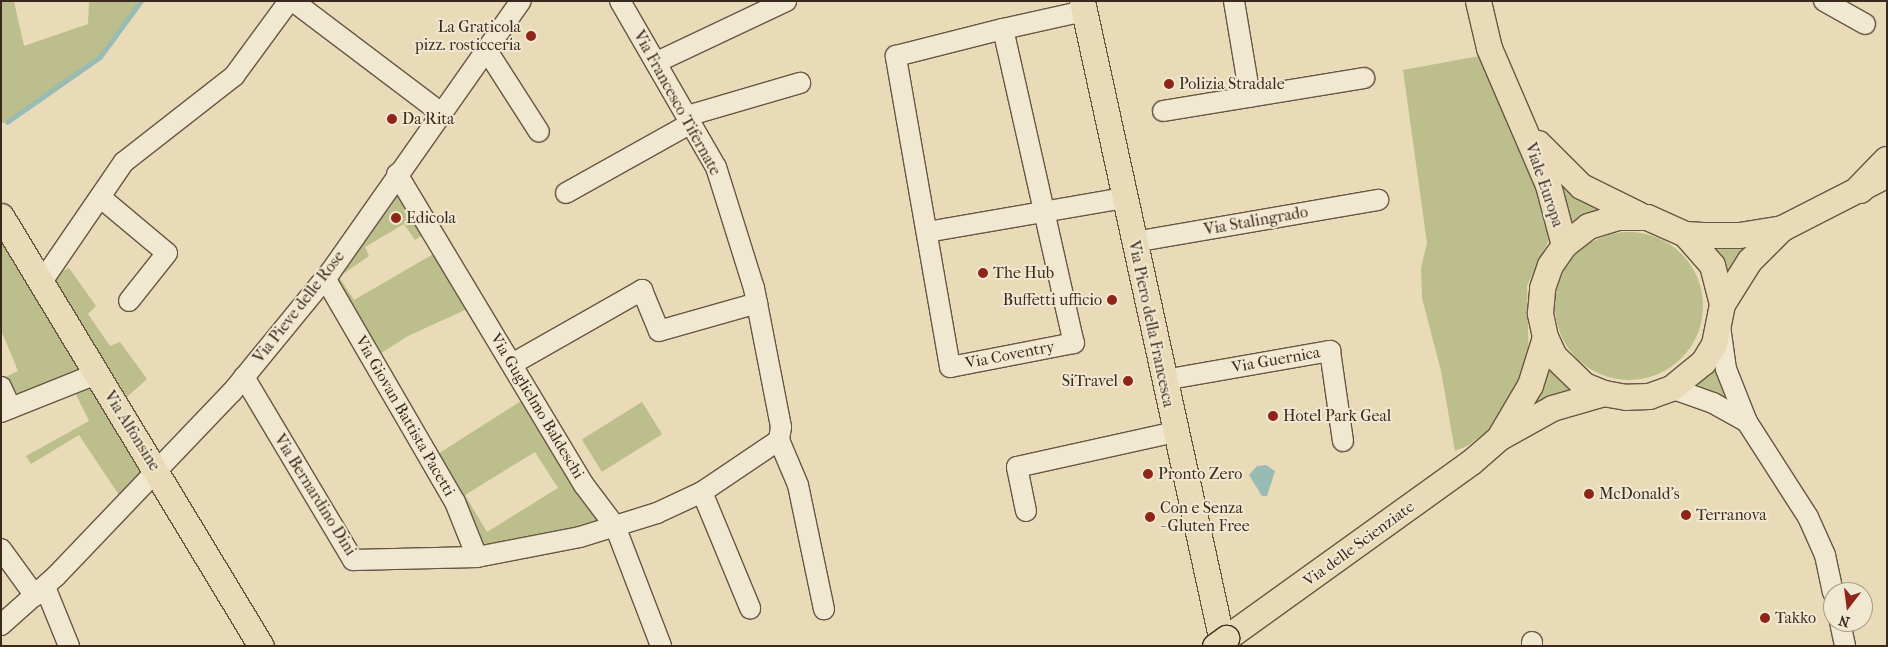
<!DOCTYPE html>
<html>
<head>
<meta charset="utf-8">
<style>
	body { margin:0 }
	#map { position:relative; width:1888px; height:647px; overflow:hidden; background:#eadbb8; font-family:"IM FELL French Canon",serif }
	div>[style] { position:absolute }
	.green>* { inset:0; background:#bcbe8b; transform-origin:0 0 }
	.round { border-radius:50% }
	.water>* { inset:0; background:#98bbb3 }
	.stream>* { height:4.5px; margin:-2.25px; padding:0 2.25px; transform-origin:2.25px; border-radius:2.25px; background:#98bbb3 }
	.roads { filter:drop-shadow(1px 0 #675644) drop-shadow(-1px 0 #675644) drop-shadow(0 1px #675644) drop-shadow(0 -1px #675644) }
	.minor>* { height:20px; margin:-10px; padding:0 10px; transform-origin:10px; border-radius:10px; background:#f1e8d1 }
	.major>* { height:25px; margin:-12.5px; padding:0 12.5px; transform-origin:12.5px; border-radius:12.5px; background:#eadbb8 }
	.highway>* { height:28px; margin:-14px; padding:0 14px; transform-origin:14px; border-radius:14px; background:#eadbb8 }
	.bridges { filter:drop-shadow(1px 0 #3b291d) drop-shadow(-1px 0 #3b291d) drop-shadow(0 1px #3b291d) drop-shadow(0 -1px #3b291d) }
	.major-bridge>* { height:25px; margin:-12.5px; padding:0 12.5px; transform-origin:12.5px; border-radius:12.5px; background:#eadbb8 }
	.dots>* { width:14px; height:14px; translate:-50% -50%; box-sizing:border-box; border:2px solid #f1e8d1; border-radius:50% }
	span { translate:-50% -50%; white-space:nowrap; text-align:center; line-height:1.15; -webkit-text-stroke:4px #f1e8d1; paint-order:stroke }
	.poi-label { font-size:16px; color:#3b291d }
	.right { translate:-100% -50%; text-align:right }
	.left { translate:0 -50%; text-align:left }
	.street-label { font-size:16px; color:#3b291d }
	.frame { position:absolute; inset:0; border:2px solid #3b291d; pointer-events:none }
	.north { position:absolute; left:1823px; top:582px; width:50px; height:50px; box-sizing:border-box; background:#f1e8d1; border:1px solid #a89c89; border-radius:50%; rotate:195deg; font-size:14px; font-weight:700; line-height:20px; text-align:center; color:#3b291d }
	.north::after { content:''; display:block; margin:auto; width:18px; height:22px; background:#8f2418; clip-path:polygon(50% 0,100% 100%,50% 72%,0 100%) }
</style>
</head>
<body>
<div id="map">
	<div class="green">
		<div style="clip-path:polygon(1px 1px,14px 1px,24px 46px,88px 24px,89px 1px,141px 1px,100px 57px,7px 122px,1px 123px)"></div>
		<div style="clip-path:polygon(1479px 56px,1531px 167px,1549px 226px,1549px 240px,1527px 286px,1529px 369px,1499px 423px,1467px 446px,1455px 451px,1441px 371px,1422px 298px,1421px 268px,1427px 243px,1403px 70px)"></div>
		<div style="clip-path:polygon(1552px 171px,1602px 209px,1587px 213px,1563px 227px)"></div>
		<div style="clip-path:polygon(397px 174px,431px 230px,415px 240px,404px 224px,365px 247px,369px 256px,339px 277px,354px 300px,442px 249px,476px 305px,408px 336px,372px 359px,331px 271px)"></div>
		<div style="clip-path:polygon(1px 216px,157px 470px,125px 504px,79px 435px,31px 464px,26px 456px,89px 421px,71px 384px,11px 408px,1px 379px,18px 371px,1px 330px)"></div>
		<div class="round" style="left:1555px;top:232px;width:148px;height:148px"></div>
		<div style="clip-path:polygon(1761px 239px,1726px 276px,1722px 260px,1713px 247px)"></div>
		<div style="clip-path:polygon(69px 268px,96px 306px,88px 314px,110px 346px,120px 342px,147px 379px,127px 397px,64px 294px,60px 294px,50px 276px)"></div>
		<div style="clip-path:polygon(1717px 358px,1738px 412px,1688px 390px)"></div>
		<div style="clip-path:polygon(1545px 366px,1572px 392px,1518px 419px)"></div>
		<div style="clip-path:polygon(evenodd,524px 399px,615px 526px,477px 557px,430px 459px,524px 399px,535px 452px,558px 488px,487px 532px,465px 495px,535px 452px)"></div>
		<div style="left:642px;top:402px;width:38px;height:71px;rotate:58deg"></div>
	</div>
	<div class="water">
		<div style="clip-path:polygon(1266px 465px,1275px 471px,1267px 496px,1262px 496px,1249px 475px,1257px 466px)"></div>
	</div>
	<div class="stream">
		<div style="left:7px;top:122px;width:113px;rotate:-35deg"></div>
		<div style="left:100px;top:57px;width:69px;rotate:-53.8deg"></div>
	</div>
	<div class="roads">
		<div class="minor">
			<div style="left:293px;top:1px;width:184px;rotate:37.1deg"></div>
			<div style="left:620px;top:1px;width:192px;rotate:60deg"></div>
			<div style="left:716px;top:167px;width:127px;rotate:72.6deg"></div>
			<div style="left:754px;top:288px;width:142px;rotate:79deg"></div>
			<div style="left:781px;top:427px;width:13px;rotate:99deg"></div>
			<div style="left:1234px;top:1px;width:97px;rotate:80.5deg"></div>
			<div style="left:1824px;top:1px;width:47px;rotate:29.3deg"></div>
			<div style="left:1003px;top:29px;width:322px;rotate:77.3deg"></div>
			<div style="left:1074px;top:343px;width:126px;rotate:169deg"></div>
			<div style="left:950px;top:367px;width:316px;rotate:-99.9deg"></div>
			<div style="left:896px;top:56px;width:110px;rotate:-14.2deg"></div>
			<div style="left:1003px;top:29px;width:83px;rotate:-12.5deg"></div>
			<div style="left:486px;top:49px;width:98px;rotate:57.4deg"></div>
			<div style="left:657px;top:62px;width:143px;rotate:-25.3deg"></div>
			<div style="left:1163px;top:111px;width:204px;rotate:-9.3deg"></div>
			<div style="left:687px;top:116px;width:118px;rotate:-16.3deg"></div>
			<div style="left:397px;top:174px;width:363px;rotate:59deg"></div>
			<div style="left:584px;top:485px;width:51px;rotate:52.9deg"></div>
			<div style="left:615px;top:526px;width:129px;rotate:69deg"></div>
			<div style="left:566px;top:193px;width:143px;rotate:-29.2deg"></div>
			<div style="left:100px;top:197px;width:87px;rotate:39.9deg"></div>
			<div style="left:167px;top:253px;width:61px;rotate:128.4deg"></div>
			<div style="left:927px;top:232px;width:199px;rotate:-9.8deg"></div>
			<div style="left:1134px;top:242px;width:248px;rotate:-9.8deg"></div>
			<div style="left:325px;top:278px;width:259px;rotate:59.9deg"></div>
			<div style="left:455px;top:502px;width:59px;rotate:68.2deg"></div>
			<div style="left:41px;top:283px;width:147px;rotate:-55.6deg"></div>
			<div style="left:124px;top:162px;width:140px;rotate:-38deg"></div>
			<div style="left:234px;top:76px;width:93px;rotate:-53.7deg"></div>
			<div style="left:1720px;top:326px;width:43px;rotate:82.1deg"></div>
			<div style="left:1726px;top:369px;width:57px;rotate:68.4deg"></div>
			<div style="left:1747px;top:422px;width:113px;rotate:57.3deg"></div>
			<div style="left:1808px;top:517px;width:42px;rotate:65.9deg"></div>
			<div style="left:1825px;top:555px;width:38px;rotate:78deg"></div>
			<div style="left:512px;top:364px;width:150px;rotate:-29.6deg"></div>
			<div style="left:642px;top:290px;width:44px;rotate:67.5deg"></div>
			<div style="left:659px;top:331px;width:102px;rotate:-15.9deg"></div>
			<div style="left:244px;top:377px;width:213px;rotate:59.2deg"></div>
			<div style="left:353px;top:560px;width:124px;rotate:-1.4deg"></div>
			<div style="left:477px;top:557px;width:105px;rotate:-11deg"></div>
			<div style="left:580px;top:537px;width:81px;rotate:-17.3deg"></div>
			<div style="left:657px;top:513px;width:50px;rotate:-25deg"></div>
			<div style="left:702px;top:492px;width:93px;rotate:-34deg"></div>
			<div style="left:1164px;top:380px;width:169px;rotate:-9.9deg"></div>
			<div style="left:1330px;top:351px;width:91px;rotate:81.8deg"></div>
			<div style="left:1px;top:387px;width:23px;rotate:65deg"></div>
			<div style="left:1671px;top:388px;width:45px;rotate:19.7deg"></div>
			<div style="left:1713px;top:403px;width:39px;rotate:29deg"></div>
			<div style="left:1px;top:412px;width:102px;rotate:-21.8deg"></div>
			<div style="left:779px;top:440px;width:49px;rotate:67.1deg"></div>
			<div style="left:798px;top:485px;width:127px;rotate:78.2deg"></div>
			<div style="left:702px;top:492px;width:126px;rotate:67.5deg"></div>
			<div style="left:1026px;top:511px;width:45px;rotate:-101.6deg"></div>
			<div style="left:1017px;top:467px;width:162px;rotate:-12.5deg"></div>
			<div style="left:1px;top:549px;width:58px;rotate:54.1deg"></div>
			<div style="left:45px;top:587px;width:64px;rotate:67.9deg"></div>
			<div style="left:1840px;top:622px;width:25px;rotate:78deg"></div>
			<div style="left:1px;top:625px;width:74px;rotate:-41.7deg"></div>
			<div style="left:56px;top:576px;width:255px;rotate:-46.3deg"></div>
			<div style="left:232px;top:392px;width:156px;rotate:-50.7deg"></div>
			<div style="left:331px;top:271px;width:330px;rotate:-54.9deg"></div>
			<div style="left:1532px;top:642px;width:4px;rotate:90deg"></div>
		</div>
		<div class="major">
			<div style="left:1082px;top:1px;width:660px;rotate:77.67deg"></div>
			<div style="left:1478px;top:1px;width:48px;rotate:76.8deg"></div>
			<div style="left:1489px;top:48px;width:149px;rotate:66.7deg"></div>
			<div style="left:1548px;top:185px;width:62px;rotate:75.1deg"></div>
			<div style="left:1538px;top:143px;width:61px;rotate:45deg"></div>
			<div style="left:1581px;top:186px;width:64px;rotate:26.2deg"></div>
			<div style="left:1px;top:216px;width:502px;rotate:58.84deg"></div>
			<div style="left:1685px;top:234px;width:41px;rotate:48.9deg"></div>
			<div style="left:1712px;top:265px;width:40px;rotate:75.6deg"></div>
			<div style="left:1722px;top:304px;width:41px;rotate:101.3deg"></div>
			<div style="left:1714px;top:344px;width:21px;rotate:121deg"></div>
			<div style="left:1703px;top:362px;width:41px;rotate:140.9deg"></div>
			<div style="left:1671px;top:388px;width:23px;rotate:160deg"></div>
			<div style="left:1649px;top:396px;width:23px;rotate:178deg"></div>
			<div style="left:1626px;top:397px;width:22px;rotate:-170deg"></div>
			<div style="left:1604px;top:393px;width:22px;rotate:-158deg"></div>
			<div style="left:1584px;top:385px;width:42px;rotate:-136deg"></div>
			<div style="left:1554px;top:356px;width:21px;rotate:-115deg"></div>
			<div style="left:1545px;top:337px;width:25px;rotate:-102deg"></div>
			<div style="left:1540px;top:313px;width:25px;rotate:-85deg"></div>
			<div style="left:1542px;top:288px;width:24px;rotate:-71deg"></div>
			<div style="left:1550px;top:265px;width:24px;rotate:-55deg"></div>
			<div style="left:1564px;top:245px;width:31px;rotate:-38deg"></div>
			<div style="left:1588px;top:226px;width:30px;rotate:-17deg"></div>
			<div style="left:1617px;top:217px;width:30px"></div>
			<div style="left:1647px;top:217px;width:42px;rotate:24.1deg"></div>
			<div style="left:1685px;top:234px;width:22px;rotate:3deg"></div>
			<div style="left:1707px;top:235px;width:32px"></div>
			<div style="left:1739px;top:235px;width:44px;rotate:-9.2deg"></div>
			<div style="left:1722px;top:304px;width:51px;rotate:-57.9deg"></div>
			<div style="left:1749px;top:261px;width:47px;rotate:-45deg"></div>
			<div style="left:1782px;top:228px;width:108px;rotate:-27deg"></div>
			<div style="left:1501px;top:434px;width:57px;rotate:-59.4deg"></div>
			<div style="left:1530px;top:385px;width:50px;rotate:-72.6deg"></div>
			<div style="left:1226px;top:638px;width:302px;rotate:-35.7deg"></div>
			<div style="left:1471px;top:462px;width:38px;rotate:-41deg"></div>
			<div style="left:1500px;top:437px;width:60px;rotate:-29.1deg"></div>
			<div style="left:1552px;top:408px;width:54px;rotate:-16.1deg"></div>
		</div>
		<div class="highway">
			<div style="left:1860px;top:189px;width:39px;rotate:-46deg"></div>
		</div>
	</div>
	<div class="bridges">
		<div class="major-bridge">
			<div style="left:1215px;top:646px;width:14px;rotate:-36deg"></div>
		</div>
	</div>
	<div class="dots">
		<div style="left:531px;top:36px;background:#8f2418"></div>
		<div style="left:1169px;top:84px;background:#8f2418"></div>
		<div style="left:392px;top:119px;background:#8f2418"></div>
		<div style="left:396px;top:218px;background:#8f2418"></div>
		<div style="left:983px;top:273px;background:#8f2418"></div>
		<div style="left:1112px;top:300px;background:#8f2418"></div>
		<div style="left:1128px;top:381px;background:#8f2418"></div>
		<div style="left:1273px;top:416px;background:#8f2418"></div>
		<div style="left:1148px;top:474px;background:#8f2418"></div>
		<div style="left:1589px;top:494px;background:#8f2418"></div>
		<div style="left:1686px;top:515px;background:#8f2418"></div>
		<div style="left:1150px;top:517px;background:#8f2418"></div>
		<div style="left:1765px;top:618px;background:#8f2418"></div>
	</div>
	<div class="poi-label">
		<span class="right" style="left:521px;top:36px">La Graticola<br>pizz. rosticceria</span>
		<span class="left" style="left:1179px;top:84px">Polizia Stradale</span>
		<span class="left" style="left:402px;top:119px">Da Rita</span>
		<span class="left" style="left:406px;top:218px">Edicola</span>
		<span class="left" style="left:993px;top:273px">The Hub</span>
		<span class="right" style="left:1102px;top:300px">Buffetti ufficio</span>
		<span class="right" style="left:1118px;top:381px">SiTravel</span>
		<span class="left" style="left:1283px;top:416px">Hotel Park Geal</span>
		<span class="left" style="left:1158px;top:474px">Pronto Zero</span>
		<span class="left" style="left:1599px;top:494px">McDonald's</span>
		<span class="left" style="left:1160px;top:517px">Con e Senza<br>- Gluten Free</span>
		<span class="left" style="left:1696px;top:515px">Terranova</span>
		<span class="left" style="left:1775px;top:618px">Takko</span>
	</div>
	<div class="street-label">
		<span style="left:677px;top:103px;rotate:61deg">Via Francesco Tifernate</span>
		<span style="left:1544px;top:185px;rotate:71deg">Viale Europa</span>
		<span style="left:1256px;top:221px;rotate:-10deg">Via Stalingrado</span>
		<span style="left:299px;top:307px;rotate:-52deg">Via Pieve delle Rose</span>
		<span style="left:1151px;top:324px;rotate:78deg">Via Piero della Francesca</span>
		<span style="left:1010px;top:355px;rotate:-11deg">Via Coventry</span>
		<span style="left:1276px;top:360px;rotate:-10deg">Via Guernica</span>
		<span style="left:537px;top:406px;rotate:59deg">Via Guglielmo Baldeschi</span>
		<span style="left:405px;top:416px;rotate:60deg">Via Giovan Battista Pacetti</span>
		<span style="left:132px;top:431px;rotate:58deg">Via Alfonsine</span>
		<span style="left:315px;top:495px;rotate:58deg">Via Bernardino Dini</span>
		<span style="left:1359px;top:544px;rotate:-36deg">Via delle Scienziate</span>
	</div>
	<div class="frame"></div>
	<div class="north">N</div>
</div>
</body>
</html>
